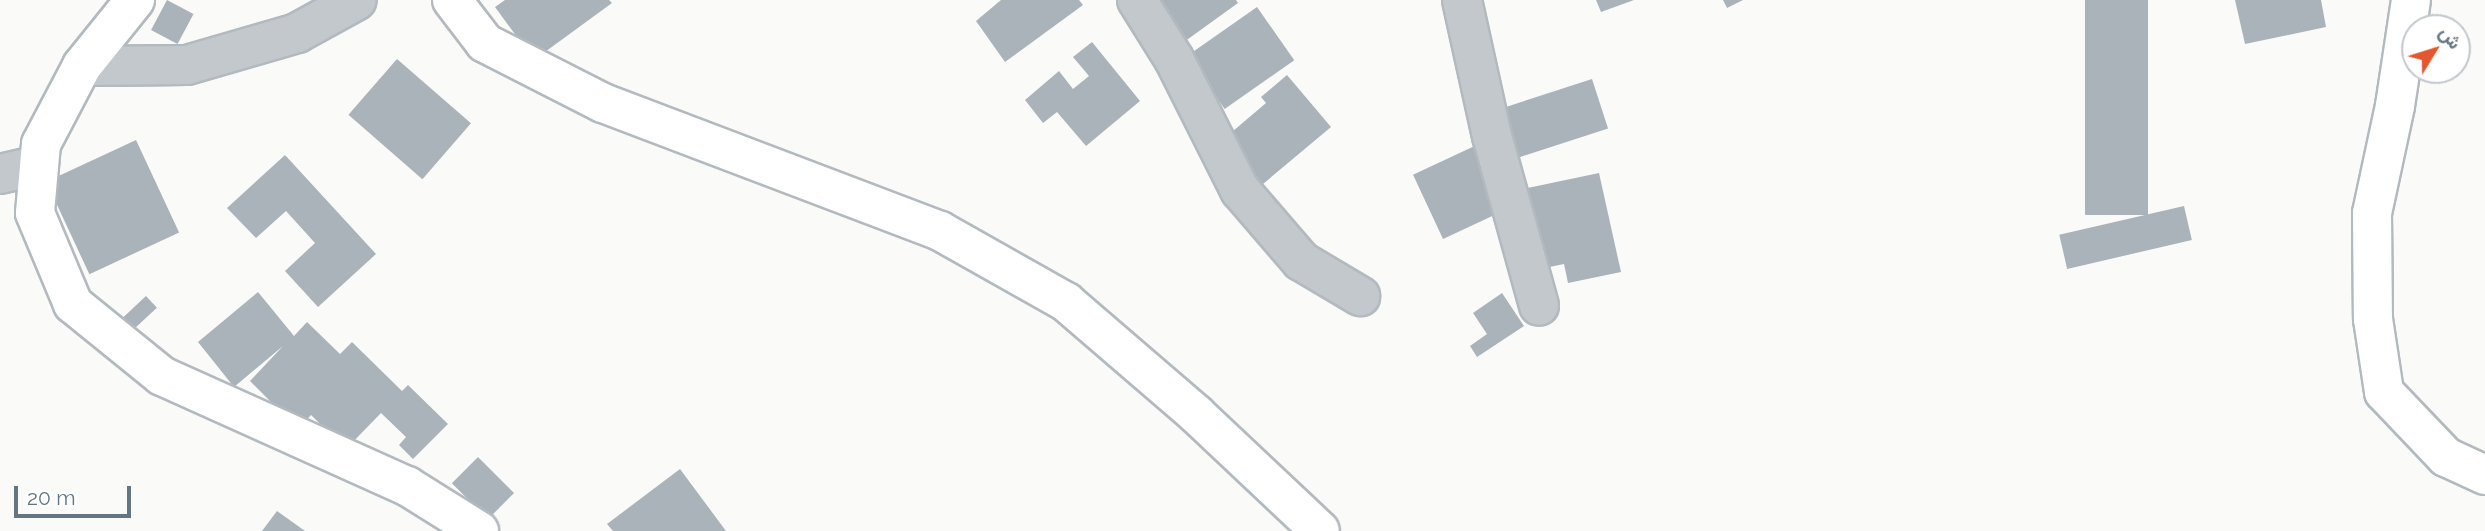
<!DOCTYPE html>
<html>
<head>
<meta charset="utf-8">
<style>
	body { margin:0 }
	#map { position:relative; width:2485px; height:531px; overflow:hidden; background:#fafaf8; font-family:Raleway,Vazirmatn,sans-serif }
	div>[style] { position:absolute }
	.building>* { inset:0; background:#aab3b9; transform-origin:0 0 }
	.roads { filter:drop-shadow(2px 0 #b3babf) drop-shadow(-2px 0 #b3babf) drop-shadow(0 2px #b3babf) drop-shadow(0 -2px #b3babf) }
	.street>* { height:38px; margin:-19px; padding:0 19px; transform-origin:19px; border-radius:19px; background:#c3c8cc }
	.secondary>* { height:38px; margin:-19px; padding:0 19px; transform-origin:19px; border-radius:19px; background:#fff }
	span { translate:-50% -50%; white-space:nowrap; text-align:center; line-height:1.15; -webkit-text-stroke:7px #fff; paint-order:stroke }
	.north { position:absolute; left:2401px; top:14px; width:70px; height:70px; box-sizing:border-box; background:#fff; border:2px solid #c1c8cd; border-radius:50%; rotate:52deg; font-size:19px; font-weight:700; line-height:28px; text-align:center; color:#657683 }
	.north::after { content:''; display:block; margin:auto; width:24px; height:32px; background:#e4572e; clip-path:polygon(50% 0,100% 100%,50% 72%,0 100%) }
	.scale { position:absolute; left:14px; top:486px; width:117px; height:32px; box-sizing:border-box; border:4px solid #657683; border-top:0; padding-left:9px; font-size:21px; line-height:24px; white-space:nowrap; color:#657683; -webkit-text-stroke:5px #fff; paint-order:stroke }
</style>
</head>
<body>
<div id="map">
	<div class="building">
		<div style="left:167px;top:0;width:30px;height:34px;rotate:28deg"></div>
		<div style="clip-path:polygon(505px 0,609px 0,612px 3px,534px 60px,495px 7px)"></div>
		<div style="clip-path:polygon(1001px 0,1079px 0,1083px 5px,1005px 62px,976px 21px)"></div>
		<div style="clip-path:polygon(1144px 0,1236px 0,1238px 3px,1177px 47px)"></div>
		<div style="clip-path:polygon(1596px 0,1634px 0,1601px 12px)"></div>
		<div style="clip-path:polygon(1723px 0,1743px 0,1727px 8px)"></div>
		<div style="left:2085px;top:0;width:63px;height:215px"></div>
		<div style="clip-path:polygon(2235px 0,2321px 0,2326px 27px,2245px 44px)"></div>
		<div style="left:1257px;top:7px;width:65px;height:85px;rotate:55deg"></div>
		<div style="clip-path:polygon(1092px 42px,1140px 101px,1086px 146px,1057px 112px,1043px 123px,1025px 100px,1059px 71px,1073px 89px,1089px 76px,1073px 57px)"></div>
		<div style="left:397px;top:59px;width:98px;height:74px;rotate:41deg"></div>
		<div style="clip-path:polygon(1287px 75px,1331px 127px,1257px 189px,1219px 143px,1266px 103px,1261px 97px)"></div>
		<div style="left:1592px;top:79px;width:52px;height:97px;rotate:72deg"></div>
		<div style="left:136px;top:140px;width:102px;height:99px;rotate:65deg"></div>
		<div style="left:1481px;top:143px;width:71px;height:75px;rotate:65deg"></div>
		<div style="clip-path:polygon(285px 155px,376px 254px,318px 307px,285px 271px,315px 243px,286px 211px,256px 238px,227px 208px)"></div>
		<div style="clip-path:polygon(1599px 173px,1621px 272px,1568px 283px,1564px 264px,1535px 270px,1518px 190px)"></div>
		<div style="left:2184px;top:206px;width:35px;height:128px;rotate:77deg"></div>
		<div style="clip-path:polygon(258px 292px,294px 336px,307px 322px,340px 354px,352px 342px,402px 391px,408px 385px,448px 424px,413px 459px,399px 445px,406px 437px,381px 413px,346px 449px,311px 415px,298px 429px,250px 381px,283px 346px,234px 387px,198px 342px)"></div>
		<div style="clip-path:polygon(1502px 293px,1524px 326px,1477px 357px,1470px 346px,1487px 334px,1473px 313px)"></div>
		<div style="left:146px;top:296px;width:16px;height:31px;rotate:47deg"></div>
		<div style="left:478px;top:457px;width:51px;height:37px;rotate:45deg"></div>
		<div style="clip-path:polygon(680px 469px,726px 531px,613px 531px,607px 524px)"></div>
		<div style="clip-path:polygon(277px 511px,305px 531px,262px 531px)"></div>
	</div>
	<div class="roads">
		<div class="street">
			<div style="left:1137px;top:0;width:70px;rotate:57.9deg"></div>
			<div style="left:1174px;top:59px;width:147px;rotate:63.3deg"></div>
			<div style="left:1240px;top:190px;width:94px;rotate:49.3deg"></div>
			<div style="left:1301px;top:261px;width:69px;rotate:30.7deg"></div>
			<div style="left:1462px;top:0;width:139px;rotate:77.6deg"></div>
			<div style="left:1492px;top:136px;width:176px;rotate:74.5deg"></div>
			<div style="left:82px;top:66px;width:105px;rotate:-0.5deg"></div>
			<div style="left:187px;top:65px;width:115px;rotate:-16.2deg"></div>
			<div style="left:297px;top:33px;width:68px;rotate:-28.8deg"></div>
			<div style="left:0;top:174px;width:40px;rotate:-13deg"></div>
		</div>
		<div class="secondary">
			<div style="left:135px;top:0;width:85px;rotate:128.8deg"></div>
			<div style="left:82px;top:66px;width:88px;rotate:117.7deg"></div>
			<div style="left:41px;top:144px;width:69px;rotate:95deg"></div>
			<div style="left:35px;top:213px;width:99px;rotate:67.3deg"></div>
			<div style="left:73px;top:304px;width:114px;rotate:39deg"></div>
			<div style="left:162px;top:376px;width:269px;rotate:24.2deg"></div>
			<div style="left:407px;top:486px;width:85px;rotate:32deg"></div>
			<div style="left:452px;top:0;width:54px;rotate:52.5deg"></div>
			<div style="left:485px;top:43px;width:132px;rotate:27deg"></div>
			<div style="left:603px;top:103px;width:360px;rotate:20.8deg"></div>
			<div style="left:940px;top:231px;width:145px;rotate:29.4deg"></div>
			<div style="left:1066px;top:302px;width:172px;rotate:40.7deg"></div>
			<div style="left:1196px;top:414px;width:170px;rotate:43.3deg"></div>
			<div style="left:2411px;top:0;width:107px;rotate:98.6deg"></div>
			<div style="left:2395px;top:106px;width:109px;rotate:102.1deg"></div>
			<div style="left:2372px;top:213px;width:106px;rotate:89.5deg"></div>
			<div style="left:2373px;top:319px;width:74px;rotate:81.4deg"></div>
			<div style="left:2384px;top:392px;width:90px;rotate:46.4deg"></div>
			<div style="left:2446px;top:457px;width:43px;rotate:24.8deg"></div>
		</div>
	</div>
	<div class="north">ش</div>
	<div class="scale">20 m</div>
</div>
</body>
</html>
